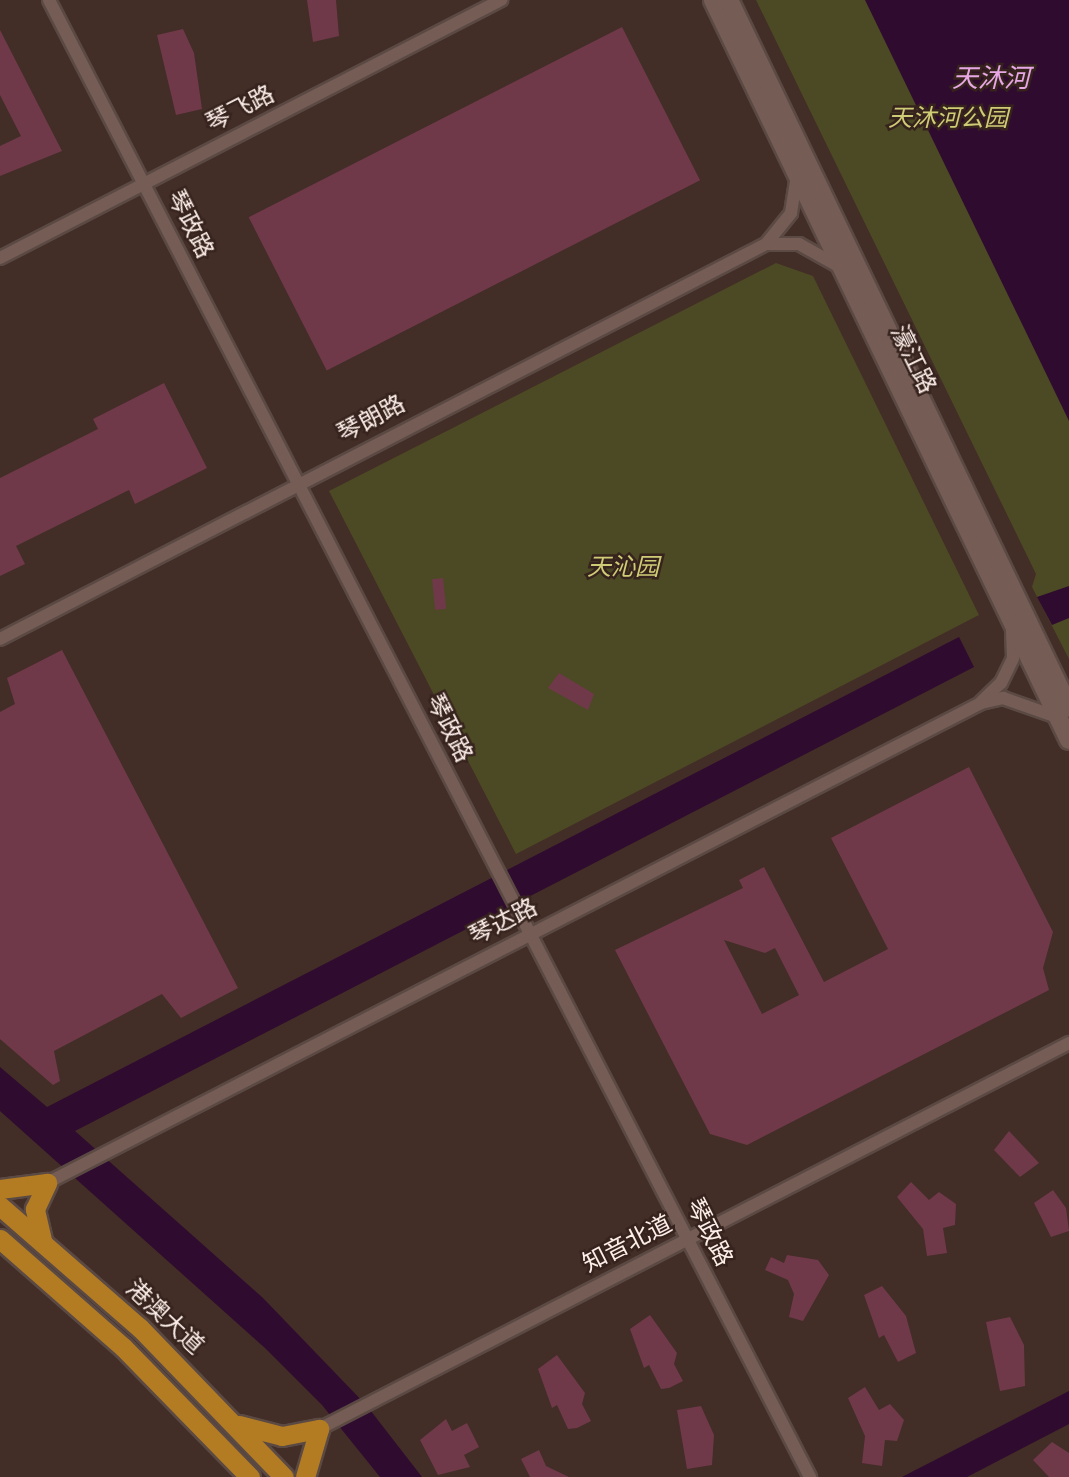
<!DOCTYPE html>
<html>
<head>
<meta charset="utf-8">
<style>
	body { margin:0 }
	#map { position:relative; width:1069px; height:1477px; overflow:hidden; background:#422d27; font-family:Spectral,"Noto Sans SC",serif }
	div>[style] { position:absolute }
	.green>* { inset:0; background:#4c4a24 }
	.water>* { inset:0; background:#2f0b2f }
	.building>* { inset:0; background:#6f3949; transform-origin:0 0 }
	.roads { filter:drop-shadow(2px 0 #5b4943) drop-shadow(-2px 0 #5b4943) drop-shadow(0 2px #5b4943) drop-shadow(0 -2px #5b4943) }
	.minor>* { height:12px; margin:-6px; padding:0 6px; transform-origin:6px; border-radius:6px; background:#755d56 }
	.secondary>* { height:18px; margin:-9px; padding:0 9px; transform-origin:9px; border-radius:9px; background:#755d56 }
	.primary>* { height:19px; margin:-9.5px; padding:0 9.5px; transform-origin:9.5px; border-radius:9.5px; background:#b37c22 }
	span { translate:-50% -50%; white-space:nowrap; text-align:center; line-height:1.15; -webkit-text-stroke:5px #37231d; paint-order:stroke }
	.street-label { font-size:24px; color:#fceee9 }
	.park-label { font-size:24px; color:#cfcc76; font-style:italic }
	.water-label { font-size:26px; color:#e6a7e4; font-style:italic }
</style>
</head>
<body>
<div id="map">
	<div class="green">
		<div style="clip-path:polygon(756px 0,1069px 0,1069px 659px,1032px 587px,1036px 574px)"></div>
		<div style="clip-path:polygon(776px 263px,813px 276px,979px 615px,516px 854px,329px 491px)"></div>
	</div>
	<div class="water">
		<div style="clip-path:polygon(865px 0,1069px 0,1069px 421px)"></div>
		<div style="clip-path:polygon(1069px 586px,1069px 618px,1052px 625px,1037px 597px)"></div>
		<div style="clip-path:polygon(959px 637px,974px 667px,75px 1131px,263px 1298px,367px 1406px,422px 1477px,380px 1477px,322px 1405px,265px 1348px,0 1111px,0 1067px,47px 1107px)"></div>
		<div style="clip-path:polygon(1069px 1391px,1069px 1424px,967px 1477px,902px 1477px)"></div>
	</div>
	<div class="building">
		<div style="clip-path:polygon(307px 0,336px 0,339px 36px,313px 42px)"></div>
		<div style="left:622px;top:27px;width:172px;height:419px;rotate:63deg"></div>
		<div style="clip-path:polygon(183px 29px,194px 53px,202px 109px,176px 115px,157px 35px)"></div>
		<div style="clip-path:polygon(0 30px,62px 151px,0 176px,0 146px,21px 136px,0 95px)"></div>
		<div style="clip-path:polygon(164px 383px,207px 468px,135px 504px,129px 490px,16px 546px,25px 564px,0 576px,0 478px,98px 429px,93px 419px)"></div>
		<div style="left:443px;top:578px;width:31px;height:11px;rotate:84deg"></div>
		<div style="clip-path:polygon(62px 650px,238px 988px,181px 1018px,162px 994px,54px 1051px,60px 1081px,53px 1085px,0 1039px,0 712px,15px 704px,7px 678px)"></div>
		<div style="clip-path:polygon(559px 673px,594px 694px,588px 710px,548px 688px)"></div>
		<div style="clip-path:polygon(evenodd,969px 767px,1053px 932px,1043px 968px,1049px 990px,747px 1145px,710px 1134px,615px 950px,743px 888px,739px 880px,764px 867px,824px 982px,888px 949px,831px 838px,969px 767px,724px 940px,765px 953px,775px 948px,799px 995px,762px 1014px,724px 940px)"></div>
		<div style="clip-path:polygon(1009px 1131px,1039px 1163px,1020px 1177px,994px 1150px)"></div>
		<div style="clip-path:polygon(911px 1182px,929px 1200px,939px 1192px,956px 1204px,955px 1225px,943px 1228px,947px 1253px,927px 1256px,923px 1229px,897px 1197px)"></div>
		<div style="clip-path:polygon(1053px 1190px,1066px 1208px,1069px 1231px,1051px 1237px,1034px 1203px)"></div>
		<div style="clip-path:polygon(787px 1255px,818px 1260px,829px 1275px,803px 1321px,789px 1317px,794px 1294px,788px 1280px,765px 1270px,771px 1257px,784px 1263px)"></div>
		<div style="clip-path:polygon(882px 1286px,906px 1316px,916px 1353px,898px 1362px,884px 1335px,879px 1338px,864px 1295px)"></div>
		<div style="clip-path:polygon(650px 1315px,677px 1353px,674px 1364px,683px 1381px,669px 1388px,661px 1389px,649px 1365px,644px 1368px,630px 1329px)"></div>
		<div style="clip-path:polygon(1010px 1317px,1024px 1345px,1025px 1386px,1000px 1391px,986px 1322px)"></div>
		<div style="clip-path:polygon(557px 1355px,585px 1393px,582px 1404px,591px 1421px,577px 1428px,568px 1429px,557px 1405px,552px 1408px,538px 1369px)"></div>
		<div style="clip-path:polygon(865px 1387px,879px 1410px,890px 1404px,904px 1420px,897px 1441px,885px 1440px,882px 1466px,862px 1463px,865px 1436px,848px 1398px)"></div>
		<div style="clip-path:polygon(701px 1406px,714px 1435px,712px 1465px,687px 1469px,677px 1410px)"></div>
		<div style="clip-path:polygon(446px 1419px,452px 1431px,467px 1423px,479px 1447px,464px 1455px,470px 1467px,438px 1475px,420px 1440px)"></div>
		<div style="clip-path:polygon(1052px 1442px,1069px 1453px,1069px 1477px,1049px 1477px,1033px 1460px)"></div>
		<div style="clip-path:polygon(539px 1450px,546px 1466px,569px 1477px,530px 1477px,521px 1459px)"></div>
	</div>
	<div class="roads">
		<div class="minor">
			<div style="left:49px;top:0;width:1662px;rotate:62.74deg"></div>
			<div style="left:767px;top:244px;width:32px"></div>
			<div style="left:799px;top:244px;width:47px;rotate:29.3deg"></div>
			<div style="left:0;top:258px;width:564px;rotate:-27.25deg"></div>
			<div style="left:0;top:639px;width:862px;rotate:-27.28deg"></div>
			<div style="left:766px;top:244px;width:40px;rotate:-51deg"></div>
			<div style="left:791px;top:213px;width:37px;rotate:-81deg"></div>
			<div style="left:981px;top:702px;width:28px;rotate:-44deg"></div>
			<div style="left:1001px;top:683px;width:28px;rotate:-64deg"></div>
			<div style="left:1013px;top:658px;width:32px;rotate:-92deg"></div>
			<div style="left:47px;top:1183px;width:1050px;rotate:-27.2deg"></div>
			<div style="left:981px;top:703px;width:23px;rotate:-13deg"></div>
			<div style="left:1003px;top:698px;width:57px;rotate:19.4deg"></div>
			<div style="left:319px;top:1429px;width:844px;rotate:-27.23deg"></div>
		</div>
		<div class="secondary">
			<div style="left:713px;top:0;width:821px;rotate:64.31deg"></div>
			<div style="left:729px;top:0;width:785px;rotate:64.32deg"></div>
		</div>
		<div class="primary">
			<div style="left:0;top:1189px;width:47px;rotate:-7.3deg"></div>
			<div style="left:0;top:1206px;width:186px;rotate:41.1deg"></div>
			<div style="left:140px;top:1328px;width:207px;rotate:46deg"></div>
			<div style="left:0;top:1239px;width:164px;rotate:41.3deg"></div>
			<div style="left:123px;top:1347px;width:182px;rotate:45.7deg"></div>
			<div style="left:42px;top:1240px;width:32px;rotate:-103deg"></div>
			<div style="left:35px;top:1209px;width:29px;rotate:-65deg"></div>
			<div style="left:239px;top:1425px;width:44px;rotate:14.3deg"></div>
			<div style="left:282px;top:1436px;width:38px;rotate:-11deg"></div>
			<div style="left:305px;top:1477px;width:50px;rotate:-73.7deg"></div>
		</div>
	</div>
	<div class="street-label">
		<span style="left:241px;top:110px;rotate:-27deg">琴飞路</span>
		<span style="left:189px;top:225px;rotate:63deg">琴政路</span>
		<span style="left:912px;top:360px;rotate:64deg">濠江路</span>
		<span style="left:372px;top:420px;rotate:-28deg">琴朗路</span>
		<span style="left:448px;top:729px;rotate:63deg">琴政路</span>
		<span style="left:504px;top:923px;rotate:-27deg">琴达路</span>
		<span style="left:708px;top:1233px;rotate:63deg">琴政路</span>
		<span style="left:628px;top:1245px;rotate:-27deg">知音北道</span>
		<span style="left:164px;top:1318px;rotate:43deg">港澳大道</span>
	</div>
	<div class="park-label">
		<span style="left:948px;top:120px">天沐河公园</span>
		<span style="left:623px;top:569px">天沁园</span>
	</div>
	<div class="water-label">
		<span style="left:991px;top:80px">天沐河</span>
	</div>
</div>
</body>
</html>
